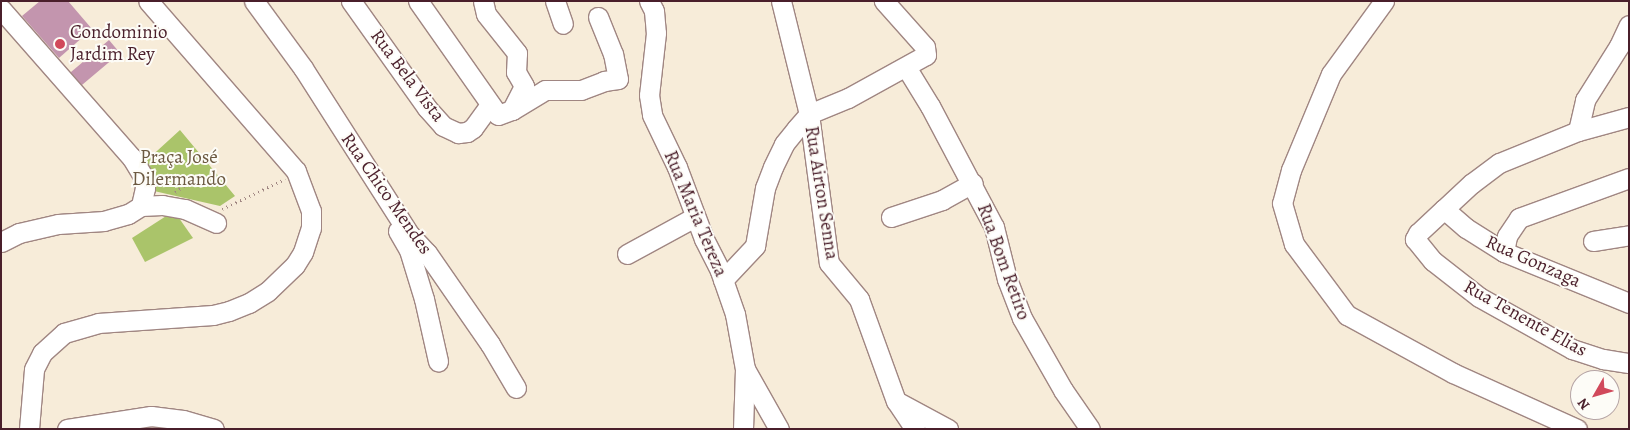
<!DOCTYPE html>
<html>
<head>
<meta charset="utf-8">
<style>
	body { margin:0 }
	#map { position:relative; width:1630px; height:430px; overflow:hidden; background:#f7ecd9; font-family:Alegreya,serif }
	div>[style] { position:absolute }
	.green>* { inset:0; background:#aac46a }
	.building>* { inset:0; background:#c395ae; transform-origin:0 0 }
	.path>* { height:2.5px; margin-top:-1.25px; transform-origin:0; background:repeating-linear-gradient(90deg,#a08682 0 1px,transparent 0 5px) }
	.roads { filter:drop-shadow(1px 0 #a08682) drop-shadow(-1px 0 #a08682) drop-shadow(0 1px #a08682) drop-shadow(0 -1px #a08682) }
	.minor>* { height:19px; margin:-9.5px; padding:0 9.5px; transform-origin:9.5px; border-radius:9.5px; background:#fff }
	.dots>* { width:14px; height:14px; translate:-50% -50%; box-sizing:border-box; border:2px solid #fdfcf7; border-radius:50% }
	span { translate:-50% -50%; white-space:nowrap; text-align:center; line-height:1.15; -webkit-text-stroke:4px #fdfcf7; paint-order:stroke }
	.poi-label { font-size:19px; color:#4a1f2b }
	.left { translate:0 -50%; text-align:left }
	.street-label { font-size:19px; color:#4a1f2b }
	.park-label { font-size:19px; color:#6c5941 }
	.frame { position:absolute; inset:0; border:2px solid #4a1f2b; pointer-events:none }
	.north { position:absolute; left:1570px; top:370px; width:50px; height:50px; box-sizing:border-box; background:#fdfcf7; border:1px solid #b5a4a5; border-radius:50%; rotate:232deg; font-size:14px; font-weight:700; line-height:20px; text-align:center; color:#4a1f2b }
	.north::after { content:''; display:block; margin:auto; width:18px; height:22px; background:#d1495b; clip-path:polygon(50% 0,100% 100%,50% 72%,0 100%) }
</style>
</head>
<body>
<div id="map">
	<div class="green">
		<div style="clip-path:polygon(180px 130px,235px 196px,220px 206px,154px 191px,154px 177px,146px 161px)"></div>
		<div style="clip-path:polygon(174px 211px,193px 238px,145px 262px,132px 238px)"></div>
	</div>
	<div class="building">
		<div style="clip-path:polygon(40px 1px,68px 1px,92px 29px,59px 58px,22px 16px)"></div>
		<div style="left:109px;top:40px;width:17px;height:50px;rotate:50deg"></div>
	</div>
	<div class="path">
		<div style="left:175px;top:192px;width:21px;rotate:-35deg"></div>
		<div style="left:222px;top:209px;width:70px;rotate:-25.5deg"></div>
	</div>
	<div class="roads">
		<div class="minor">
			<div style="left:254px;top:1px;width:83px;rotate:53.8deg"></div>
			<div style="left:303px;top:68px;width:198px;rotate:57.4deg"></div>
			<div style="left:410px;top:235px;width:25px;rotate:47deg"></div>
			<div style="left:427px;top:253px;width:111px;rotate:55.3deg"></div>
			<div style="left:490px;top:344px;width:51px;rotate:59.4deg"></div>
			<div style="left:351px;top:1px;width:131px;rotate:54.6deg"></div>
			<div style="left:427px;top:108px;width:24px;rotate:48deg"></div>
			<div style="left:443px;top:126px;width:17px;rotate:25deg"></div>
			<div style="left:458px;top:133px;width:9px;rotate:-6deg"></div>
			<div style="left:467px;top:132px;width:7px;rotate:-34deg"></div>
			<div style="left:473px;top:128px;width:29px;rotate:-54deg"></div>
			<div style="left:418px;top:1px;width:139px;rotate:54.9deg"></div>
			<div style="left:498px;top:115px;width:15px;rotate:-20deg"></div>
			<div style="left:512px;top:110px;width:39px;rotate:-31deg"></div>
			<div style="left:545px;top:90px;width:36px"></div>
			<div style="left:581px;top:90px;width:25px;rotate:-21deg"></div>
			<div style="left:604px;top:81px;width:14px;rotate:-8deg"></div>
			<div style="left:618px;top:79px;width:25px;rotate:-101deg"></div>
			<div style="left:613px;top:54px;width:40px;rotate:-112deg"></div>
			<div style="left:483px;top:1px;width:13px;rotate:77deg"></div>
			<div style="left:486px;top:14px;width:50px;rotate:51.5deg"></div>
			<div style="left:517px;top:53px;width:19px;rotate:93deg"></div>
			<div style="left:516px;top:72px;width:16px;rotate:60deg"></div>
			<div style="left:524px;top:86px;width:27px;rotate:117deg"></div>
			<div style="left:555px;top:1px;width:24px;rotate:71deg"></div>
			<div style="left:649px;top:1px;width:11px;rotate:63deg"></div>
			<div style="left:654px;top:11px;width:22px;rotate:85deg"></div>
			<div style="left:656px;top:33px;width:62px;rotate:96.4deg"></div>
			<div style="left:649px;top:95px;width:20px;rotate:81deg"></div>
			<div style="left:652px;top:115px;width:58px;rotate:64.3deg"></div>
			<div style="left:677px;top:167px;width:77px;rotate:69.4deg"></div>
			<div style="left:704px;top:239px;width:36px;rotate:63deg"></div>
			<div style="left:720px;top:271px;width:46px;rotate:70.8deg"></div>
			<div style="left:735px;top:314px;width:56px;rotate:79.7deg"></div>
			<div style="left:745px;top:369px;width:60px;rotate:91.9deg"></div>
			<div style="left:781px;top:1px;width:116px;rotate:76.1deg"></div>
			<div style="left:809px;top:114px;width:150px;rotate:82.4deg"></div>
			<div style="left:829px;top:263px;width:47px;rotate:50.2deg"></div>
			<div style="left:859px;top:299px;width:109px;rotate:70.1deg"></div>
			<div style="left:896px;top:401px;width:34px;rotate:56deg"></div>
			<div style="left:1384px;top:1px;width:90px;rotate:126deg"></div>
			<div style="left:1331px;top:74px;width:104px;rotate:112.6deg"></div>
			<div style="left:1291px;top:170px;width:34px;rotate:105deg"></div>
			<div style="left:1282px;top:203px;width:43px;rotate:73.7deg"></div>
			<div style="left:1294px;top:244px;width:89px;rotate:53.3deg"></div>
			<div style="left:1347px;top:315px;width:121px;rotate:28.7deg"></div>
			<div style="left:1453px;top:373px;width:136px;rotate:24.3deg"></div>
			<div style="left:1px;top:9px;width:198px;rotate:48.7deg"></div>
			<div style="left:132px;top:158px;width:23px;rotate:59deg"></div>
			<div style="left:144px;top:178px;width:10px;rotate:84deg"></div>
			<div style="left:145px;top:188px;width:18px;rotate:103deg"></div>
			<div style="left:141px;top:206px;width:15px;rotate:148deg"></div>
			<div style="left:128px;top:214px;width:25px;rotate:164deg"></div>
			<div style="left:104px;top:221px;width:46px;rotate:176.3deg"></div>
			<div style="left:58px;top:224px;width:40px;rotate:167deg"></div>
			<div style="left:19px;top:233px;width:20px;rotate:153deg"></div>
			<div style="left:906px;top:67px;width:46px;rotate:58.4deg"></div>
			<div style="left:930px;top:106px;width:137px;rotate:62.1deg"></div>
			<div style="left:994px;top:227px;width:54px;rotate:76deg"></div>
			<div style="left:1007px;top:279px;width:42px;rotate:69deg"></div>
			<div style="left:1022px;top:318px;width:83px;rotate:60.3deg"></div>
			<div style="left:1063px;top:390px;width:47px;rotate:55.3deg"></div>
			<div style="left:1629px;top:117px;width:53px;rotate:164.6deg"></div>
			<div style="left:1578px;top:131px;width:85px;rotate:157.9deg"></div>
			<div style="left:1499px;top:163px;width:34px;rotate:143deg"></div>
			<div style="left:1472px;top:183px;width:38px;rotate:137deg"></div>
			<div style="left:1444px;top:209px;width:35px;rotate:137deg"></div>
			<div style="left:1418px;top:233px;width:7px;rotate:117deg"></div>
			<div style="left:1415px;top:239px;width:28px;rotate:51deg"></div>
			<div style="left:1433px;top:261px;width:58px;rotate:38deg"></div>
			<div style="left:1479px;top:297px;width:107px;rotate:29.2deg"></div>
			<div style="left:1572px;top:349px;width:33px;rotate:18deg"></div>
			<div style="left:1603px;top:359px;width:26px;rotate:9deg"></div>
			<div style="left:1578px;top:131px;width:32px;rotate:-77deg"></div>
			<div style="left:1585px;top:100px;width:64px;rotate:-57.8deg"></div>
			<div style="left:1619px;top:46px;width:23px;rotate:-65deg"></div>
			<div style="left:141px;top:206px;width:21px;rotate:-3deg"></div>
			<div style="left:162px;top:205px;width:23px;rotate:10deg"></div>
			<div style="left:185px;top:209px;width:34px;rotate:24deg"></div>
			<div style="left:1444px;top:209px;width:29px;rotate:41deg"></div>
			<div style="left:1466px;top:228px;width:45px;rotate:32.3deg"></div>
			<div style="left:1504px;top:252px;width:135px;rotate:22.2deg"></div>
			<div style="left:891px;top:217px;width:54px;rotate:-18.4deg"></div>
			<div style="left:942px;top:200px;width:35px;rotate:-29deg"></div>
			<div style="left:398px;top:231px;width:22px;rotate:60deg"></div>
			<div style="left:409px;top:250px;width:51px;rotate:73deg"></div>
			<div style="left:424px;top:299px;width:64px;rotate:77.3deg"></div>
			<div style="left:1593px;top:241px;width:36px;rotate:-9deg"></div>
			<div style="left:1504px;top:252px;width:16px;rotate:-79deg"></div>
			<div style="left:1507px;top:236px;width:22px;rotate:-56deg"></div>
			<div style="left:1519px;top:218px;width:117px;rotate:-20deg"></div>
			<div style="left:627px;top:254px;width:77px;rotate:-28.6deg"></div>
			<div style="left:723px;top:280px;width:47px;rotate:-46.7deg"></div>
			<div style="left:755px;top:246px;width:59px;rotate:-80.2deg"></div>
			<div style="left:765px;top:188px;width:22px;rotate:-69deg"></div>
			<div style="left:773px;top:167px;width:25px;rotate:-64deg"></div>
			<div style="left:784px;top:144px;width:19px;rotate:-51deg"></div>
			<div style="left:796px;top:129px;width:20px;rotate:-49deg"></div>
			<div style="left:809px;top:114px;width:42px;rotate:-22.3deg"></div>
			<div style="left:848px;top:98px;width:89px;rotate:-28.9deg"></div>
			<div style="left:926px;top:55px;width:8px;rotate:-97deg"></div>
			<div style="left:925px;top:47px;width:62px;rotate:-131.7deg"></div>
			<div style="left:745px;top:369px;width:69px;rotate:60.5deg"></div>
			<div style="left:898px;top:402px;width:57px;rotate:28.4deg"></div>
			<div style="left:29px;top:429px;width:60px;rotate:-85.2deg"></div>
			<div style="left:34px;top:369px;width:18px;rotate:-63deg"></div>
			<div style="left:42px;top:353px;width:30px;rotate:-42deg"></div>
			<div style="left:64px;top:333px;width:35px;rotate:-16deg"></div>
			<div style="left:98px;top:323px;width:115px;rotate:-4deg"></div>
			<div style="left:213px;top:315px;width:16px;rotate:-14deg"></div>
			<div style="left:229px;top:311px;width:22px;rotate:-22deg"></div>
			<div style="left:249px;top:303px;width:22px;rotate:-32deg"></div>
			<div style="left:268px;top:291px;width:37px;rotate:-44deg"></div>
			<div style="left:295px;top:265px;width:15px;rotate:-58deg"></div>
			<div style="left:303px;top:252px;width:25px;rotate:-72deg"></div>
			<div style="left:311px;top:228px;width:17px;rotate:-90deg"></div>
			<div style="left:311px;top:211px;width:43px;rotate:-110.6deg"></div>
			<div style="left:296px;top:171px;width:225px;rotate:-131deg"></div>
			<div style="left:67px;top:429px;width:85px;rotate:-8.8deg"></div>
			<div style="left:151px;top:416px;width:32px;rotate:7deg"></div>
			<div style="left:183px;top:420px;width:32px;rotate:16deg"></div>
		</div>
	</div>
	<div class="dots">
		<div style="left:60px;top:44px;background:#d1495b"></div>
	</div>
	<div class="poi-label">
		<span class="left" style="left:70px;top:44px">Condominio<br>Jardim Rey</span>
	</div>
	<div class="street-label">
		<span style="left:407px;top:76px;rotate:53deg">Rua Bela Vista</span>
		<span style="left:821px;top:193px;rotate:81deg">Rua Airton Senna</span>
		<span style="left:386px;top:194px;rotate:55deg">Rua Chico Mendes</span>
		<span style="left:695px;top:214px;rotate:67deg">Rua Maria Tereza</span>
		<span style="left:1003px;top:262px;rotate:70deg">Rua Bom Retiro</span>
		<span style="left:1533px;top:262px;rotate:24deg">Rua Gonzaga</span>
		<span style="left:1525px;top:319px;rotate:29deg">Rua Tenente Elias</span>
	</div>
	<div class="park-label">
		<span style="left:179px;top:169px">Praça José<br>Dilermando</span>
	</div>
	<div class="frame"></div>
	<div class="north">N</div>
</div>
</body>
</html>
